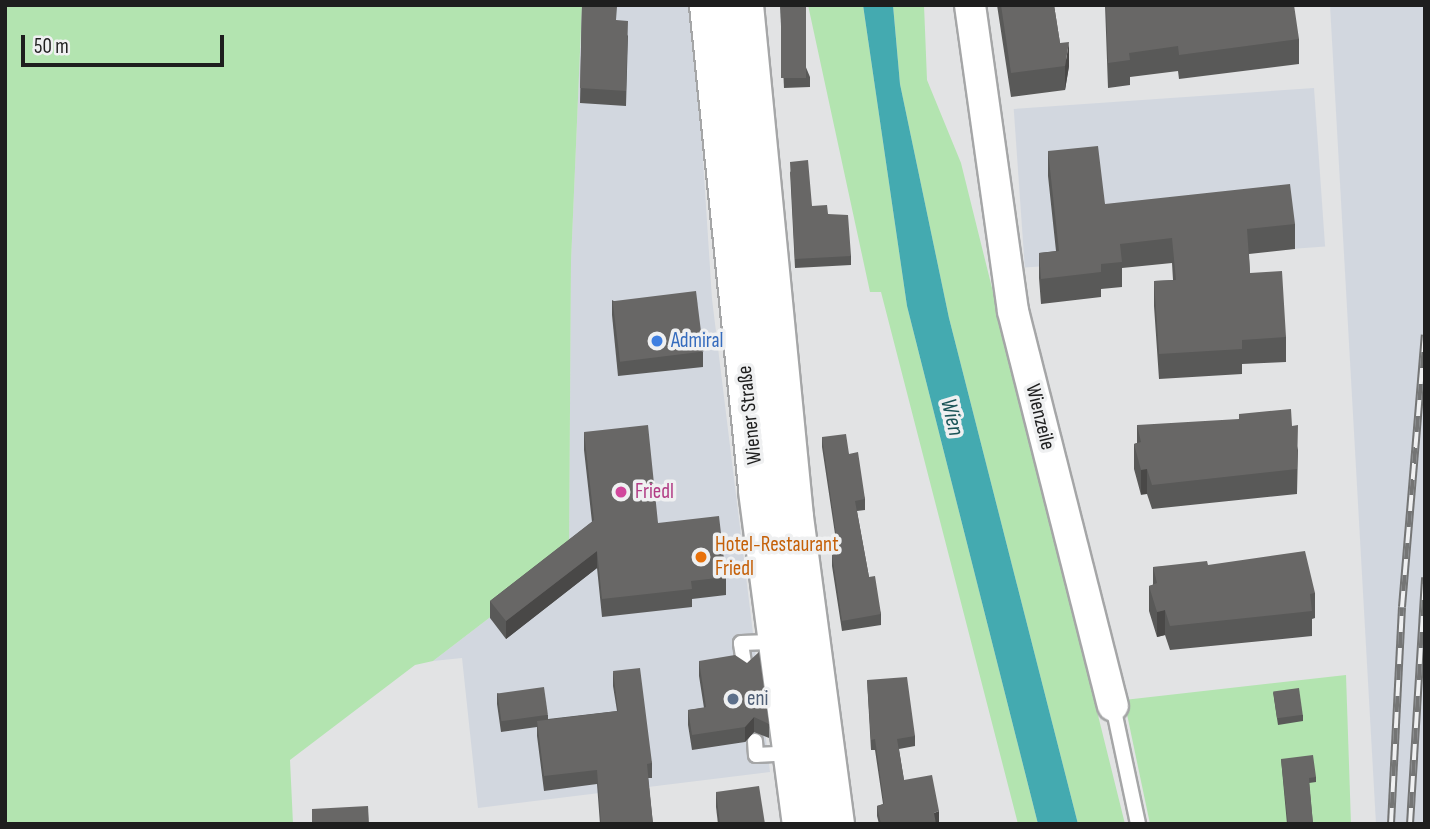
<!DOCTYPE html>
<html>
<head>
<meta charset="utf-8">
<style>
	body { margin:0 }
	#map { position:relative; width:1430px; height:829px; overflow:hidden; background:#e2e3e4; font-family:"Sofia Sans Condensed",sans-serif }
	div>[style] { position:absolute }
	.built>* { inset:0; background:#d2d7df; transform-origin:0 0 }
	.green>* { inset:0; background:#b3e4b0 }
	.water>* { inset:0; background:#44aab0 }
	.roads { filter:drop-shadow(2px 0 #a5a6a7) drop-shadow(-2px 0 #a5a6a7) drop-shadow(0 2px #a5a6a7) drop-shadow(0 -2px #a5a6a7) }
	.service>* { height:14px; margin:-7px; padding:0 7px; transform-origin:7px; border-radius:7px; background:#fff }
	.minor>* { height:30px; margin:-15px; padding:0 15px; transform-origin:15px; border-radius:15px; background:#fff }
	.primary>* { height:38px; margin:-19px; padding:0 19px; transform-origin:19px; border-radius:19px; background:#fff }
	.rail>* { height:8px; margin-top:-4px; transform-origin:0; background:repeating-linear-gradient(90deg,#eff0f1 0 16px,#747575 0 32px); box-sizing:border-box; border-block:2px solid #747575 }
	.wall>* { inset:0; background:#595958 }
	.shaded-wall>* { inset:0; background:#494847; transform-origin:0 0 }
	.building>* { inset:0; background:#686766; transform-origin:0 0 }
	.dots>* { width:19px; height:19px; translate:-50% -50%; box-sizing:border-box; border:4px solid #eff0f1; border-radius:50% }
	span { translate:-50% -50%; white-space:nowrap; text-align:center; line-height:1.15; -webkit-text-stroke:7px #eff0f1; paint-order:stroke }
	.shop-label { font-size:21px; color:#366cbe }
	.left { translate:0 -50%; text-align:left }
	.street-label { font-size:21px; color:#1e1e1e }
	.hotel-label { font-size:21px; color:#b23c85 }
	.food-label { font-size:21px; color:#c56008 }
	.service-label { font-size:21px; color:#4e5e75 }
	.water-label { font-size:23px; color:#1a5457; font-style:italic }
	.frame { position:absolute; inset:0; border:7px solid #1e1e1e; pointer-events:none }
	.scale { position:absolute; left:21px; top:35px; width:203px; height:32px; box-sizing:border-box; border:4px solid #1e1e1e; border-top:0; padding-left:9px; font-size:21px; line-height:24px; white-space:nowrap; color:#1e1e1e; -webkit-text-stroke:5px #eff0f1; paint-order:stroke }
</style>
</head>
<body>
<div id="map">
	<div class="built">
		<div style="clip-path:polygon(582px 5px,693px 5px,712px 299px,770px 772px,478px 808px,462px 658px,433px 661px,569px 557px,571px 262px)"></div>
		<div style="clip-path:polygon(1330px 5px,1425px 5px,1425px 824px,1376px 824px)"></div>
		<div style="left:1314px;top:88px;width:159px;height:301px;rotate:86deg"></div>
	</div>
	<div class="green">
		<div style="clip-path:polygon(5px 5px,582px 5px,571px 262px,569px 557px,433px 661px,415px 665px,290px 760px,293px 824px,5px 824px)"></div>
		<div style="clip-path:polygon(808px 5px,863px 5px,907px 306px,1038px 824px,1018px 824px,881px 292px,870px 292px)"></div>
		<div style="clip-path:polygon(893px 5px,924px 5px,927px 80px,961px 163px,1125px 824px,1078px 824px,949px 318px,900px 84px)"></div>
		<div style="clip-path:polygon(1346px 675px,1351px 824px,1150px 824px,1124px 700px)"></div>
	</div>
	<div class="water">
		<div style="clip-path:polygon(863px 5px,893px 5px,900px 84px,949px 318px,1078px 824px,1038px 824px,907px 306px)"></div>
	</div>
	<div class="roads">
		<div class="service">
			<div style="left:745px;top:669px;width:26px;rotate:-99deg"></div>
			<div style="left:741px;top:643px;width:36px;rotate:-2deg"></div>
			<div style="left:1113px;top:706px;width:121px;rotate:78deg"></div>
			<div style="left:755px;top:741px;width:14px;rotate:86deg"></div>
			<div style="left:756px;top:755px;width:36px;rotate:-3deg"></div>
		</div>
		<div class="minor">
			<div style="left:970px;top:5px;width:309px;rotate:82deg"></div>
			<div style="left:1013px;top:311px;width:407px;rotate:75.8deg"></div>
		</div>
		<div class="primary">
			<div style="left:709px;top:5px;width:488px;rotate:84.2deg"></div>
			<div style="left:758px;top:491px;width:336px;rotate:82.5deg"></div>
			<div style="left:744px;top:5px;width:514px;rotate:84.42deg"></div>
			<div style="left:794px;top:517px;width:310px;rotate:82.4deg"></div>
		</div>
	</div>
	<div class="rail">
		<div style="left:1391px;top:824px;width:217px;rotate:-87.1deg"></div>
		<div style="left:1402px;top:607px;width:273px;rotate:-85.2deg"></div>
		<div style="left:1410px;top:824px;width:247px;rotate:-86.5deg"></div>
	</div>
	<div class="wall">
		<div style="clip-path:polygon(582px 5px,617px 5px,616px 20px,628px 36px,626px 106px,580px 103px)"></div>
		<div style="clip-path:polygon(780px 5px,810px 77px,810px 87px,784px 88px)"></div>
		<div style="clip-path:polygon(997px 5px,1054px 5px,1060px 43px,1069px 66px,1065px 90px,1011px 97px)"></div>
		<div style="clip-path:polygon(1105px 5px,1299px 39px,1299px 64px,1179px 79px,1178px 71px,1130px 77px,1130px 85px,1108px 88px)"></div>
		<div style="clip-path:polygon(1048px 151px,1105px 204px,1295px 224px,1295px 249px,1249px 254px,1250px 273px,1286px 337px,1286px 362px,1242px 364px,1242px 374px,1159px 379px,1154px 306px,1154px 281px,1173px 280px,1172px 263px,1122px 268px,1122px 287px,1101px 289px,1101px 297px,1041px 304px,1039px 278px,1039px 253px,1056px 251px,1048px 176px)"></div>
		<div style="clip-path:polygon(790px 171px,812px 206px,828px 214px,851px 256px,851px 265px,795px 268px)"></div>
		<div style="clip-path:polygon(612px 300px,703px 352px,703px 367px,618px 376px,612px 315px)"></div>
		<div style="clip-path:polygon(1137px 425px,1292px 426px,1298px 450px,1297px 494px,1152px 509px,1147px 494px,1141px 495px,1134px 469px,1134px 444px,1137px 443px)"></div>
		<div style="clip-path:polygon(584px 432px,658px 523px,726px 577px,726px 595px,692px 599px,692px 607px,602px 617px,597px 568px,506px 639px,490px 618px,490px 601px,592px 522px,584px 450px)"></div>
		<div style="clip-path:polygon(822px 437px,849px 454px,865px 499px,865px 510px,857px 511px,869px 577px,881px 614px,881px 625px,842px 631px,832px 566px,832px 555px,838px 554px,822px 447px)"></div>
		<div style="clip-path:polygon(1208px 565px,1315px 593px,1315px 618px,1312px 619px,1312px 636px,1170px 650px,1165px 635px,1157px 637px,1149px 611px,1149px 586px,1153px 585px,1153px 567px)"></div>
		<div style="clip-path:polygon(699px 661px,769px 724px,769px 738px,754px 732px,745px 742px,692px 750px,688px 725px,688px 710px,704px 708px,699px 676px)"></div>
		<div style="clip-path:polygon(613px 671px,652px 763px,652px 778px,648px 778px,653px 824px,600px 824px,597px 784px,544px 791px,537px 736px,537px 727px,501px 732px,497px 704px,497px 693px,548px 715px,548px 719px,617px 711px,613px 686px)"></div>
		<div style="clip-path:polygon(867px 680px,915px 736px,915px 746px,899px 749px,904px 780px,939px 822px,935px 822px,936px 824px,879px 824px,877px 816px,877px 806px,883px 804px,875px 750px,871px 750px)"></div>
		<div style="clip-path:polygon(1273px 692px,1303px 715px,1303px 721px,1278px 725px)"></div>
		<div style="clip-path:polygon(1281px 759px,1316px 777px,1316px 782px,1309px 783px,1313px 824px,1287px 824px)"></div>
		<div style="clip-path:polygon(716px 792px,765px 824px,718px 824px,716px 807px)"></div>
	</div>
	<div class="shaded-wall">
		<div style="clip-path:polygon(1069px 42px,1069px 66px,1065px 90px,1065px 66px)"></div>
		<div style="left:1147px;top:469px;width:25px;height:6px;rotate:90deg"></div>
		<div style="clip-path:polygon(597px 551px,597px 568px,506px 639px,506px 621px)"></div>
		<div style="clip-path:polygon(1165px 610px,1165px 635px,1157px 637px,1157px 612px)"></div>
		<div style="clip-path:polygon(754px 717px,754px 732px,745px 742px,745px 727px)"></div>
		<div style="clip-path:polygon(939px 811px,939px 822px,934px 823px,934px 813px)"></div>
	</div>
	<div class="building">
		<div style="clip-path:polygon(582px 5px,616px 5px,616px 20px,628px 21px,626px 91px,580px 88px)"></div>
		<div style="left:781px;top:5px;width:25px;height:73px"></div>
		<div style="clip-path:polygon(1001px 5px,1054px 5px,1060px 43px,1069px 42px,1065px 66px,1011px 73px)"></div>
		<div style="clip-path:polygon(1106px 5px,1294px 5px,1299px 39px,1179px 55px,1178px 46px,1129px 53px,1130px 60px,1108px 63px)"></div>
		<div style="clip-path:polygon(1098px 146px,1105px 204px,1290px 184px,1295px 224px,1247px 229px,1250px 273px,1282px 271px,1286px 337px,1242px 340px,1242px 349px,1159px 354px,1154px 281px,1176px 280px,1172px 238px,1120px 244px,1122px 262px,1101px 264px,1101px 272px,1041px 279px,1039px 253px,1059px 251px,1048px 151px)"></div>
		<div style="clip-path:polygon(808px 160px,812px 206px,827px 205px,828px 214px,848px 215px,851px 256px,795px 259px,790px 162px)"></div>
		<div style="left:696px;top:291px;width:61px;height:84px;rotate:83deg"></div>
		<div style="clip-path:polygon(1291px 409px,1292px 426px,1298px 425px,1297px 469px,1152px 485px,1147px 469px,1141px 470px,1134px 444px,1141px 442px,1137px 425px,1239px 419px,1239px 414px)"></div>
		<div style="clip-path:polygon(648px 425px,658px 523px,719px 516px,726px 577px,691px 581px,692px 589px,602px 599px,597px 551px,506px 621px,490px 601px,594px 520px,584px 432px)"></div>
		<div style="clip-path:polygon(846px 434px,849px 454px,858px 452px,865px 499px,855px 501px,869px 577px,875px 576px,881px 614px,842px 621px,832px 555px,839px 554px,822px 437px)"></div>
		<div style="clip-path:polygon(1305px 551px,1315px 593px,1310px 594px,1312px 611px,1170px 626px,1165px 610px,1157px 612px,1149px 586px,1157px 583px,1153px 567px,1207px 561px,1208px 565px)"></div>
		<div style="clip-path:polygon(759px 652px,769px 724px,754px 717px,745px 727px,692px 735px,688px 710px,706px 707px,699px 661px,735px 655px,747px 663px)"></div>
		<div style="clip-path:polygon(640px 668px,652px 763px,647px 764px,653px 824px,601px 824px,597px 770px,544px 776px,537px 721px,618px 711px,613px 671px)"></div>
		<div style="clip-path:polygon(907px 677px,915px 736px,897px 739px,904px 780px,932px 775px,939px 811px,934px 813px,936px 824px,881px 824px,877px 806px,884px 804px,875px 739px,871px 740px,867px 680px)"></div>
		<div style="left:544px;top:687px;width:28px;height:47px;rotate:82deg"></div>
		<div style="left:1299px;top:688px;width:27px;height:26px;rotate:82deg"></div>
		<div style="clip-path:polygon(1313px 755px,1316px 777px,1309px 778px,1313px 824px,1288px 824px,1281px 759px)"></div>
		<div style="clip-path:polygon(759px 786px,765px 824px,720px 824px,716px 792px)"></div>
		<div style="clip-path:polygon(368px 806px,369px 824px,312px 824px,312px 809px)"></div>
	</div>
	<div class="dots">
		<div style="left:657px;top:341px;background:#3f7fe0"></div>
		<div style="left:621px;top:492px;background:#d1479c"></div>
		<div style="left:701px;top:557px;background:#e8710a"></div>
		<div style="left:733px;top:699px;background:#5c6f8a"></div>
	</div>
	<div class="shop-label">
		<span class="left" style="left:671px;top:341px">Admiral</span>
	</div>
	<div class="street-label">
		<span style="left:750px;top:415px;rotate:-96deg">Wiener Straße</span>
		<span style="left:1040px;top:417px;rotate:76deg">Wienzeile</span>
	</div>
	<div class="hotel-label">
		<span class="left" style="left:635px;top:492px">Friedl</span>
	</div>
	<div class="food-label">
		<span class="left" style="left:715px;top:557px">Hotel-Restaurant<br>Friedl</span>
	</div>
	<div class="service-label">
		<span class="left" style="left:747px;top:699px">eni</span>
	</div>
	<div class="water-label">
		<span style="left:952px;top:417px;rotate:76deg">Wien</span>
	</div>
	<div class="frame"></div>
	<div class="scale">50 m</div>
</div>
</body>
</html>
